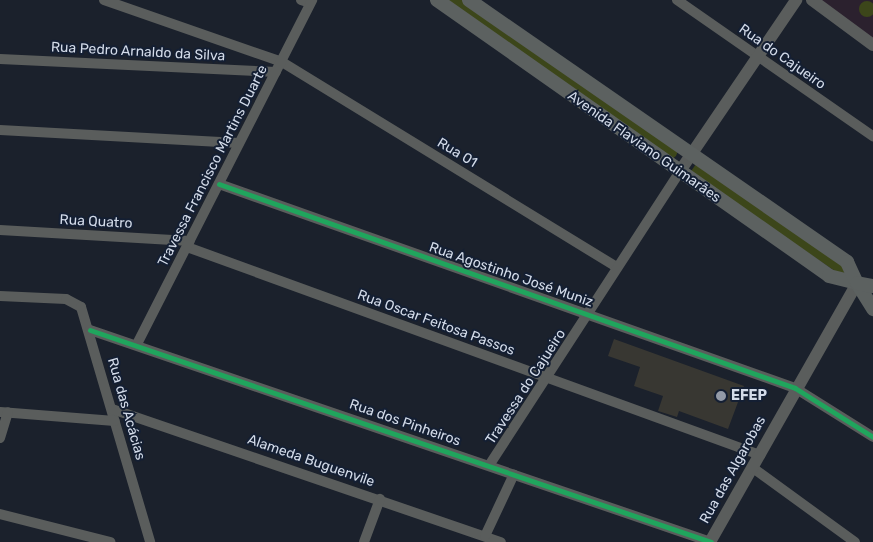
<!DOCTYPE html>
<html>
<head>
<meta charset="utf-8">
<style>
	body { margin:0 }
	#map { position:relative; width:873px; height:542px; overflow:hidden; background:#1b212c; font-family:Rubik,sans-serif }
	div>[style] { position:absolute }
	.education>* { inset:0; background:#2b212e }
	.green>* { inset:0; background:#3c461a; transform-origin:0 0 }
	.round { border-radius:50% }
	.building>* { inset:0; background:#383732 }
	.minor>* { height:10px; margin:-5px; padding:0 5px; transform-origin:5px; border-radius:5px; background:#5a5d5c }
	.tertiary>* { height:12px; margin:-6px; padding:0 6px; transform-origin:6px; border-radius:6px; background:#5a5d5c }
	.secondary>* { height:14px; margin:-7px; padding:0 7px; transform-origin:7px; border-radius:7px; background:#5c6160 }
	.cycleway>* { height:5px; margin:-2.5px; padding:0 2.5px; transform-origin:2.5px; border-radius:2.5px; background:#20a55d }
	.dots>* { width:14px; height:14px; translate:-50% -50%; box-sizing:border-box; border:2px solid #141f33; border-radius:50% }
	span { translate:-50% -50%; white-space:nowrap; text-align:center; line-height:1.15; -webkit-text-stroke:4px #141f33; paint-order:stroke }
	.street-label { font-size:14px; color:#d3dbe9 }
	.poi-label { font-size:14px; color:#d3dbe9; font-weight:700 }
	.left { translate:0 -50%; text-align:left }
</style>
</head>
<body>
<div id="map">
	<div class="education">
		<div style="clip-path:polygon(820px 0,873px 0,873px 39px)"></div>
	</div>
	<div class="green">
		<div style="clip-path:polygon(440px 0,465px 0,678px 151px,676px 156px,671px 160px)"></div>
		<div class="round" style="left:859px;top:1px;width:16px;height:16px"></div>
		<div style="left:696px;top:164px;width:184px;height:11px;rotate:34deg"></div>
	</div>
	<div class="building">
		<div style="clip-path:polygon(614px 339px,744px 386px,728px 429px,679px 411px,677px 417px,658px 411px,663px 396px,634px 386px,640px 367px,608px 356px)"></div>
	</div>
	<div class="minor">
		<div style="left:104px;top:0;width:188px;rotate:19.2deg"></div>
		<div style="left:282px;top:62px;width:393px;rotate:31.5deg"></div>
		<div style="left:301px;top:0;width:9px;rotate:18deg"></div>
		<div style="left:677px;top:0;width:239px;rotate:34.8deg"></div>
		<div style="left:0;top:59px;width:276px;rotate:2.7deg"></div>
		<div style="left:0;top:130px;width:239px;rotate:3.1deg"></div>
		<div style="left:219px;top:184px;width:611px;rotate:19.5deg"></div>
		<div style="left:795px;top:388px;width:92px;rotate:32.1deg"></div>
		<div style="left:0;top:230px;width:190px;rotate:3.3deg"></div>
		<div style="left:187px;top:247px;width:610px;rotate:19.95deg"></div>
		<div style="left:0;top:296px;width:66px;rotate:2.6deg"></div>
		<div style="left:66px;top:299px;width:17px;rotate:28deg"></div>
		<div style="left:81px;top:307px;width:245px;rotate:73.6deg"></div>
		<div style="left:90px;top:330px;width:656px;rotate:18.85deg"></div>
		<div style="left:137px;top:344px;width:386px;rotate:-63deg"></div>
		<div style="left:112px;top:409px;width:411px;rotate:18.9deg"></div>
		<div style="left:0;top:412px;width:115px;rotate:4.5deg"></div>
		<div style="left:0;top:438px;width:27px;rotate:-73deg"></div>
		<div style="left:490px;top:464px;width:349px;rotate:-57deg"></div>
		<div style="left:753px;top:468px;width:126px;rotate:36deg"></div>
		<div style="left:0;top:514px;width:114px;rotate:14.3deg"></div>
		<div style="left:485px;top:536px;width:68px;rotate:-64.9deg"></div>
		<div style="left:364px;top:542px;width:46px;rotate:-69.6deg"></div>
	</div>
	<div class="tertiary">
		<div style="left:812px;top:0;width:76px;rotate:36.4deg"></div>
		<div style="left:680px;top:171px;width:207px;rotate:-55.8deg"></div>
		<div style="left:710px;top:542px;width:298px;rotate:-60.4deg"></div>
	</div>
	<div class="secondary">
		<div style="left:437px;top:0;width:479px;rotate:35.1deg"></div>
		<div style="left:829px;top:276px;width:29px;rotate:14deg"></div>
		<div style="left:857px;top:283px;width:31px;rotate:58deg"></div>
		<div style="left:469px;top:0;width:460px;rotate:34.7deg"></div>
		<div style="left:847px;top:262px;width:23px;rotate:65deg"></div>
		<div style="left:857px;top:283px;width:16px;rotate:11deg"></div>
	</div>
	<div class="cycleway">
		<div style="left:219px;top:184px;width:611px;rotate:19.5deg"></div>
		<div style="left:795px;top:388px;width:92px;rotate:32.1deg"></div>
		<div style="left:90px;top:330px;width:656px;rotate:18.85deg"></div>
	</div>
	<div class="dots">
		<div style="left:721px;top:396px;background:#939aa7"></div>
	</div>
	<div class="street-label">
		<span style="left:138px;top:52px;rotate:3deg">Rua Pedro Arnaldo da Silva</span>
		<span style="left:782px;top:57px;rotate:35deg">Rua do Cajueiro</span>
		<span style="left:644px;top:147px;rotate:35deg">Avenida Flaviano Guimarães</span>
		<span style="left:457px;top:153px;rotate:31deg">Rua 01</span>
		<span style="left:213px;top:166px;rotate:-63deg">Travessa Francisco Martins Duarte</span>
		<span style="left:96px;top:222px;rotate:3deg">Rua Quatro</span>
		<span style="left:511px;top:275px;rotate:19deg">Rua Agostinho José Muniz</span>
		<span style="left:436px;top:323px;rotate:20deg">Rua Oscar Feitosa Passos</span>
		<span style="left:526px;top:387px;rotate:-57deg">Travessa do Cajueiro</span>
		<span style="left:126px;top:409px;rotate:74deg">Rua das Acácias</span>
		<span style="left:405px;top:423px;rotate:19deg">Rua dos Pinheiros</span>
		<span style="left:311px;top:461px;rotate:19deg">Alameda Buguenvile</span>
		<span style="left:733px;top:470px;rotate:-61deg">Rua das Algarobas</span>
	</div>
	<div class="poi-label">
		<span class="left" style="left:731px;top:396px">EFEP</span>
	</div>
</div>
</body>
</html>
